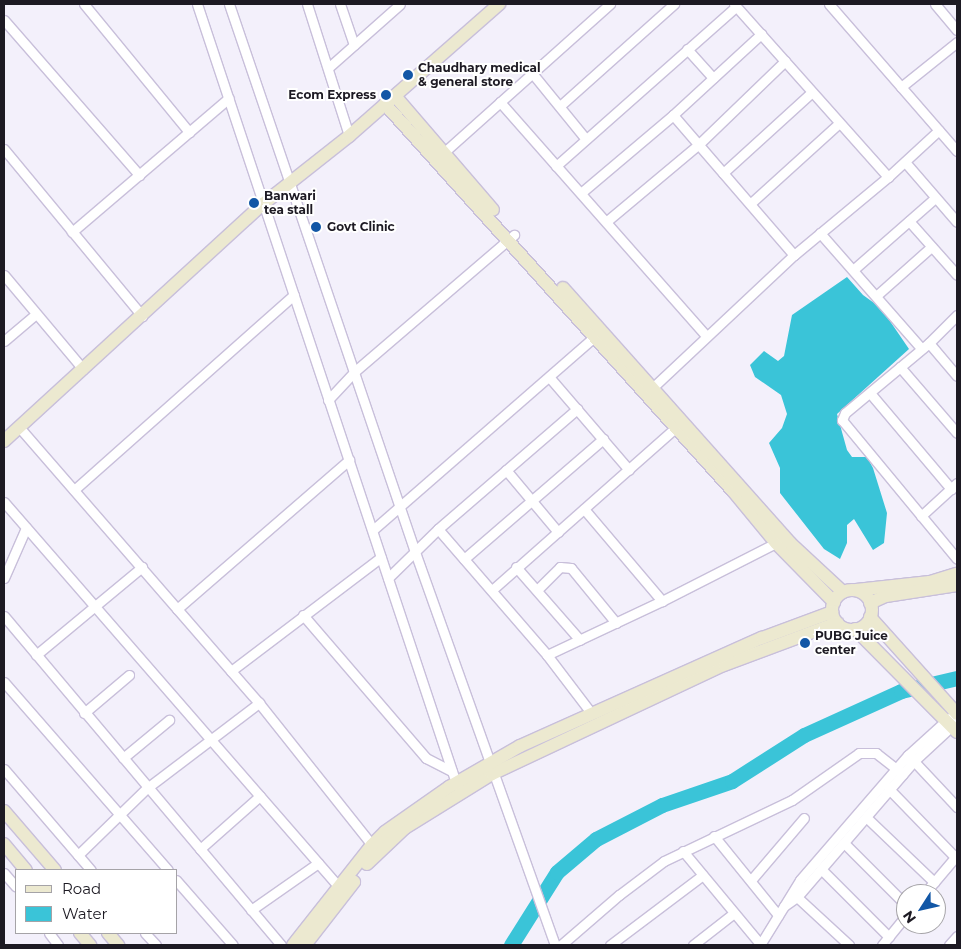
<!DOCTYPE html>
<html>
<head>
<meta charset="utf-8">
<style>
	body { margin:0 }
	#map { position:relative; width:961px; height:949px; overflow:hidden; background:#f3f0fb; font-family:Montserrat,sans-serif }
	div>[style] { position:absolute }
	.water>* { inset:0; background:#3ac4d8 }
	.river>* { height:15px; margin:-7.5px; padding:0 7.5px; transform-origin:7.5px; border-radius:7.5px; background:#3ac4d8 }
	.roads { filter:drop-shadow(1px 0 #c8bfda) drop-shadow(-1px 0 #c8bfda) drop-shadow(0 1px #c8bfda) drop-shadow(0 -1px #c8bfda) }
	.street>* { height:9px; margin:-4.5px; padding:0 4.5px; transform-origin:4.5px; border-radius:4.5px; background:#fff }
	.secondary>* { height:12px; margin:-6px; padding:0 6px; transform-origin:6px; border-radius:6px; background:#ece9d0 }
	.secondary>.ring { margin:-6px; padding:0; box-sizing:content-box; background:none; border:12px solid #ece9d0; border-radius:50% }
	.dots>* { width:14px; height:14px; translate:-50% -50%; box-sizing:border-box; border:2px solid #fff; border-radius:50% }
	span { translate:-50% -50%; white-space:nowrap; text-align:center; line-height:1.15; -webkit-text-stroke:4px #fff; paint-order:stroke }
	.poi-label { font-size:12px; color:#1d1a23; font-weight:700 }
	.left { translate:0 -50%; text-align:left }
	.right { translate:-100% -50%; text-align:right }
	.frame { position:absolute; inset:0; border:5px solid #1d1a23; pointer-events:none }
	.legend { position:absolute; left:15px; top:869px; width:162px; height:65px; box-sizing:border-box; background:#fff; border:1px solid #a5a3a7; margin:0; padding:6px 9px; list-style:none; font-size:15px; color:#1d1a23 }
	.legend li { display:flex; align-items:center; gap:10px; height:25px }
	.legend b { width:25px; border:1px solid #a5a3a7 }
	.north { position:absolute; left:896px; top:884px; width:50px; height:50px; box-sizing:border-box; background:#fff; border:1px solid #a5a3a7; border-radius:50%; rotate:235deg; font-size:14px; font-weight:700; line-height:20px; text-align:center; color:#1d1a23 }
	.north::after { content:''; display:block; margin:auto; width:18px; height:22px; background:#1257a6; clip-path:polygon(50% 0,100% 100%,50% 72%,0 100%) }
</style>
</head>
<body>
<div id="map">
	<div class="water">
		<div style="clip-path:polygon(847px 277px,863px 295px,881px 308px,909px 349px,837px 414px,847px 450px,852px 457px,867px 457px,873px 468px,887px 513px,884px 543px,873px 550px,854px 519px,847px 525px,847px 543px,840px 559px,824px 549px,780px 493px,780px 468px,769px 443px,782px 428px,787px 414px,781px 395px,755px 377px,750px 365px,764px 351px,778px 361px,784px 356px,792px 315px)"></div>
	</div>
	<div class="river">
		<div style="left:511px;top:945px;width:86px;rotate:-57.8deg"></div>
		<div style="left:557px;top:872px;width:51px;rotate:-40.2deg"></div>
		<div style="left:596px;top:839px;width:74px;rotate:-27.3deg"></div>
		<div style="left:662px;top:805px;width:74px;rotate:-18.9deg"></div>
		<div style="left:732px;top:781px;width:85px;rotate:-32.6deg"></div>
		<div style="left:804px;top:735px;width:107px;rotate:-24.4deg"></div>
		<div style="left:901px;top:691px;width:57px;rotate:-13.1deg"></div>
	</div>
	<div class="roads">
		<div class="street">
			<div style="left:84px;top:4px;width:166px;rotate:50.6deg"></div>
			<div style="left:197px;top:4px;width:824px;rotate:71.61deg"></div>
			<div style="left:229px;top:4px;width:579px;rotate:71.25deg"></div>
			<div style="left:415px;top:552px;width:417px;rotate:70.4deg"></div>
			<div style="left:307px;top:4px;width:139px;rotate:72.3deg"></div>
			<div style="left:340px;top:4px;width:43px;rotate:71.1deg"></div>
			<div style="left:734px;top:4px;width:232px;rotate:48.3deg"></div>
			<div style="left:829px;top:4px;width:195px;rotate:49deg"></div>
			<div style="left:935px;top:4px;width:34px;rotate:50deg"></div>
			<div style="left:4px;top:20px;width:206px;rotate:48.9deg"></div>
			<div style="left:687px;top:49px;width:39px;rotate:48deg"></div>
			<div style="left:328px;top:68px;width:96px;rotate:-41.6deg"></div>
			<div style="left:532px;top:73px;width:84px;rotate:50.8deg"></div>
			<div style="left:901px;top:87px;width:72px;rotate:-38.8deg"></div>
			<div style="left:500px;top:102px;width:312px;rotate:48.6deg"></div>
			<div style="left:561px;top:105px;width:152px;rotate:-41.8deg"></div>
			<div style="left:673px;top:115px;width:185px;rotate:49.2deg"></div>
			<div style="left:4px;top:149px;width:217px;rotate:50.4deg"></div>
			<div style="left:441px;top:155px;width:227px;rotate:-41.8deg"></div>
			<div style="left:905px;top:162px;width:79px;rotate:49.1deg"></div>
			<div style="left:556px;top:166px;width:240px;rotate:-41.5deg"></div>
			<div style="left:723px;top:173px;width:119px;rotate:-42.3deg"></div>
			<div style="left:582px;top:192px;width:119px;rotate:-40.2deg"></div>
			<div style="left:673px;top:115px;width:120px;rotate:-42.6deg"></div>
			<div style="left:751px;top:203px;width:118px;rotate:-42.2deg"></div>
			<div style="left:607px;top:221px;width:119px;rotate:-39.9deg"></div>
			<div style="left:698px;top:145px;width:121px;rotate:-44deg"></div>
			<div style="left:909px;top:221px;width:72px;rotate:48.4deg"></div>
			<div style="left:72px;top:232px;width:206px;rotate:-40.5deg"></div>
			<div style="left:820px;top:233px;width:154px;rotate:48.7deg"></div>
			<div style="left:853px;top:270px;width:109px;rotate:-41.3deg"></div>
			<div style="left:4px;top:275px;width:123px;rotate:50deg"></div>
			<div style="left:876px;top:296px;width:74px;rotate:-41.7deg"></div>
			<div style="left:957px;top:315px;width:40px;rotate:135deg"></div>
			<div style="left:929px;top:343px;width:109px;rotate:140.2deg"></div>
			<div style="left:845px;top:413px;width:8px;rotate:113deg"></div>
			<div style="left:842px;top:420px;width:180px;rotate:50.4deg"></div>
			<div style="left:4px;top:341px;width:42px;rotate:-40.2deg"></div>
			<div style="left:929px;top:343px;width:43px;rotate:49.7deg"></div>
			<div style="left:900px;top:367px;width:87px;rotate:49.2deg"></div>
			<div style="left:550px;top:378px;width:121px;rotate:49.3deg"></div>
			<div style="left:649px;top:391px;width:199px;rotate:-43.2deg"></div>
			<div style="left:794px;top:255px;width:122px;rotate:-39.7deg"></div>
			<div style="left:888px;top:177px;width:69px;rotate:-42.7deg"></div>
			<div style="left:870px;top:393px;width:126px;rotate:49.8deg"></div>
			<div style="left:328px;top:400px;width:38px;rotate:-47deg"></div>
			<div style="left:354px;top:372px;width:211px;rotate:-40.6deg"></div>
			<div style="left:19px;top:427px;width:366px;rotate:49deg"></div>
			<div style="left:259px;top:703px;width:186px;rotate:51.5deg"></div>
			<div style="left:506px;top:470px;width:81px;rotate:50deg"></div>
			<div style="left:74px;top:490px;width:294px;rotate:-41.6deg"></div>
			<div style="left:4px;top:502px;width:510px;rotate:48.97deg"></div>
			<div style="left:584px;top:509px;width:121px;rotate:49.7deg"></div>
			<div style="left:921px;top:516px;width:49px;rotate:-42.5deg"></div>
			<div style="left:374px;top:529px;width:292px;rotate:-41.1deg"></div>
			<div style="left:438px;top:529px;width:167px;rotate:49.1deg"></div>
			<div style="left:547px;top:655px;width:74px;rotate:52.7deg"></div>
			<div style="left:464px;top:559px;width:184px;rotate:-40.8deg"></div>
			<div style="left:516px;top:567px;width:97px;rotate:48.8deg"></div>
			<div style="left:4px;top:578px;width:55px;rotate:-66.3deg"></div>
			<div style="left:388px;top:578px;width:70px;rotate:-44.4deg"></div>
			<div style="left:438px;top:529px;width:184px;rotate:-40.8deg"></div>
			<div style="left:538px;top:589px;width:31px;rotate:-45deg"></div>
			<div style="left:560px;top:567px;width:11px;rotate:5deg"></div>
			<div style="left:571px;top:568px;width:71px;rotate:50.7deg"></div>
			<div style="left:492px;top:590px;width:244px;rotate:-41.5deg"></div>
			<div style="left:177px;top:609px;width:228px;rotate:-40.9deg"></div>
			<div style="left:303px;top:615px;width:189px;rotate:49.3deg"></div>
			<div style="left:426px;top:758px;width:29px;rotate:27deg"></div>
			<div style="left:4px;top:616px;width:430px;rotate:49.9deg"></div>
			<div style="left:36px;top:655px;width:138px;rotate:-39.7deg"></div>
			<div style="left:547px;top:655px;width:127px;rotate:-25.2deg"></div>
			<div style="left:662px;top:601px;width:132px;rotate:-27deg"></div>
			<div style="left:231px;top:671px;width:188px;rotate:-37.2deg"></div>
			<div style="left:4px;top:682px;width:249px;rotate:48.9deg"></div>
			<div style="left:84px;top:713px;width:59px;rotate:-40.2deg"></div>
			<div style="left:910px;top:757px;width:69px;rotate:46.8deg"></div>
			<div style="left:123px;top:758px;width:60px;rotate:-39.6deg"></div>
			<div style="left:4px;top:769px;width:133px;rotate:49.3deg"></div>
			<div style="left:889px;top:789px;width:95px;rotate:45.9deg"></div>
			<div style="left:867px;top:818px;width:93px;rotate:43.7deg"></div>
			<div style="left:714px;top:836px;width:102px;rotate:51deg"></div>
			<div style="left:844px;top:843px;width:88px;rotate:45deg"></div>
			<div style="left:200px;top:849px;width:80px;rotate:-41.5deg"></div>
			<div style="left:683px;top:851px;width:122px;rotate:50.3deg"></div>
			<div style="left:78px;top:855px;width:96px;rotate:-44.2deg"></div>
			<div style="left:147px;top:788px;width:141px;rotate:-37.2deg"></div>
			<div style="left:821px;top:869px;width:96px;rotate:45deg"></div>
			<div style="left:4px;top:873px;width:18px;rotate:49deg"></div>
			<div style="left:752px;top:879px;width:80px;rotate:-49.6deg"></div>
			<div style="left:176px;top:880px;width:86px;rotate:48.8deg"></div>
			<div style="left:924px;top:894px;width:51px;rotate:-49.8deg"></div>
			<div style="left:797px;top:897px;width:71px;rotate:42.7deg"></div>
			<div style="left:784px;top:906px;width:16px;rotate:-35deg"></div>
			<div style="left:797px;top:897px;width:179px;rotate:-49.3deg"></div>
			<div style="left:914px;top:761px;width:59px;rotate:-42.9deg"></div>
			<div style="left:251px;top:910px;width:82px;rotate:-35deg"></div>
			<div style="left:49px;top:933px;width:15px;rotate:53deg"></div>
			<div style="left:145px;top:933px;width:16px;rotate:47deg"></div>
			<div style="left:561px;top:945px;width:77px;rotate:-40.8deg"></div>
			<div style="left:619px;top:895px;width:56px;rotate:-37.1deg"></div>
			<div style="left:664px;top:861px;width:142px;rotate:-25.5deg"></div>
			<div style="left:792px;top:800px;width:82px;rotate:-35deg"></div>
			<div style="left:859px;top:753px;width:17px"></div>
			<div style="left:876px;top:753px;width:34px;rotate:38deg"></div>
			<div style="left:610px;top:945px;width:116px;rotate:-37deg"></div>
			<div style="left:693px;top:945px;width:52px;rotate:-38deg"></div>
			<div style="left:760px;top:945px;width:76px;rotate:-58.4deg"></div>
			<div style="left:800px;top:880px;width:165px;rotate:-49.2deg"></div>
			<div style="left:908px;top:755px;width:55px;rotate:-42.1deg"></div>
			<div style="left:882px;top:945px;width:38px;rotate:-51deg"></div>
			<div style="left:949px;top:945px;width:12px;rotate:-48deg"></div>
		</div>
		<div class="secondary">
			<div style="left:395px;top:96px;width:150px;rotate:49.3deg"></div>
			<div style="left:385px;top:104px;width:520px;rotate:48.04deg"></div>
			<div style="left:733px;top:491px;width:67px;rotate:50.4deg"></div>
			<div style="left:776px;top:543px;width:83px;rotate:45.5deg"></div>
			<div style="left:563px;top:288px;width:341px;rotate:48.3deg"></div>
			<div style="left:790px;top:543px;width:72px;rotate:42.8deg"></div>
			<div style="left:4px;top:441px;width:351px;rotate:-42.5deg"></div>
			<div style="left:263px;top:204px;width:110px;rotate:-38.3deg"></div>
			<div style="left:349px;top:136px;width:200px;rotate:-41.3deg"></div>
			<div style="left:856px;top:590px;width:74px;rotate:-6.2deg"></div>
			<div style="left:930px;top:582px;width:28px;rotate:-17deg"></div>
			<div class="ring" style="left:832px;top:590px;width:28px;height:28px"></div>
			<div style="left:870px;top:603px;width:17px;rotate:-24deg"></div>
			<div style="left:886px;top:596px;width:72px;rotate:-8.8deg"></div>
			<div style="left:870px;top:617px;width:130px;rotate:48.1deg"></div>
			<div style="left:855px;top:629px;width:145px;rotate:45.3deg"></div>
			<div style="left:4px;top:811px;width:78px;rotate:49.2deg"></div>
			<div style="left:4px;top:844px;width:34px;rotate:50deg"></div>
			<div style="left:367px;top:864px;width:52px;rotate:-43.5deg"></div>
			<div style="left:405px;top:828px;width:102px;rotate:-31.8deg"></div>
			<div style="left:492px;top:774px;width:256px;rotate:-25.2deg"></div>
			<div style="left:724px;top:665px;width:121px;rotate:-20.4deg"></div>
			<div style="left:80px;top:933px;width:16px;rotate:50deg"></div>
			<div style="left:108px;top:933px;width:16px;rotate:50deg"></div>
			<div style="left:293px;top:945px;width:127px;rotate:-51.7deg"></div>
			<div style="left:372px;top:845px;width:18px;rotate:-45deg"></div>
			<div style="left:385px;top:832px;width:78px;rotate:-35.1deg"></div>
			<div style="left:449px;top:787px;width:82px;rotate:-30deg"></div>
			<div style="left:520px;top:746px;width:265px;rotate:-24.1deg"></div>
			<div style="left:762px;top:638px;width:75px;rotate:-20.4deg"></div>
			<div style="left:305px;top:945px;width:80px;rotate:-52.1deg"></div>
		</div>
	</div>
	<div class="dots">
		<div style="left:408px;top:75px;background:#1257a6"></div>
		<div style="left:386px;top:95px;background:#1257a6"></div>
		<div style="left:254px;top:203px;background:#1257a6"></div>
		<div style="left:316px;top:227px;background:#1257a6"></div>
		<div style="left:805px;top:643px;background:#1257a6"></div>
	</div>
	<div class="poi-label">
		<span class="left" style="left:418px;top:75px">Chaudhary medical<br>&amp; general store</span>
		<span class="right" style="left:376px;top:95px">Ecom Express</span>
		<span class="left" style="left:264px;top:203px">Banwari<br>tea stall</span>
		<span class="left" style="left:327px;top:227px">Govt Clinic</span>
		<span class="left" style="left:815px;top:643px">PUBG Juice<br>center</span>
	</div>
	<div class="frame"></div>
	<ul class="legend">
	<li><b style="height:6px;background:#ece9d0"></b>Road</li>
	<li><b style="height:14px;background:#3ac4d8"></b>Water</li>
	</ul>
	<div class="north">N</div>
</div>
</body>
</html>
